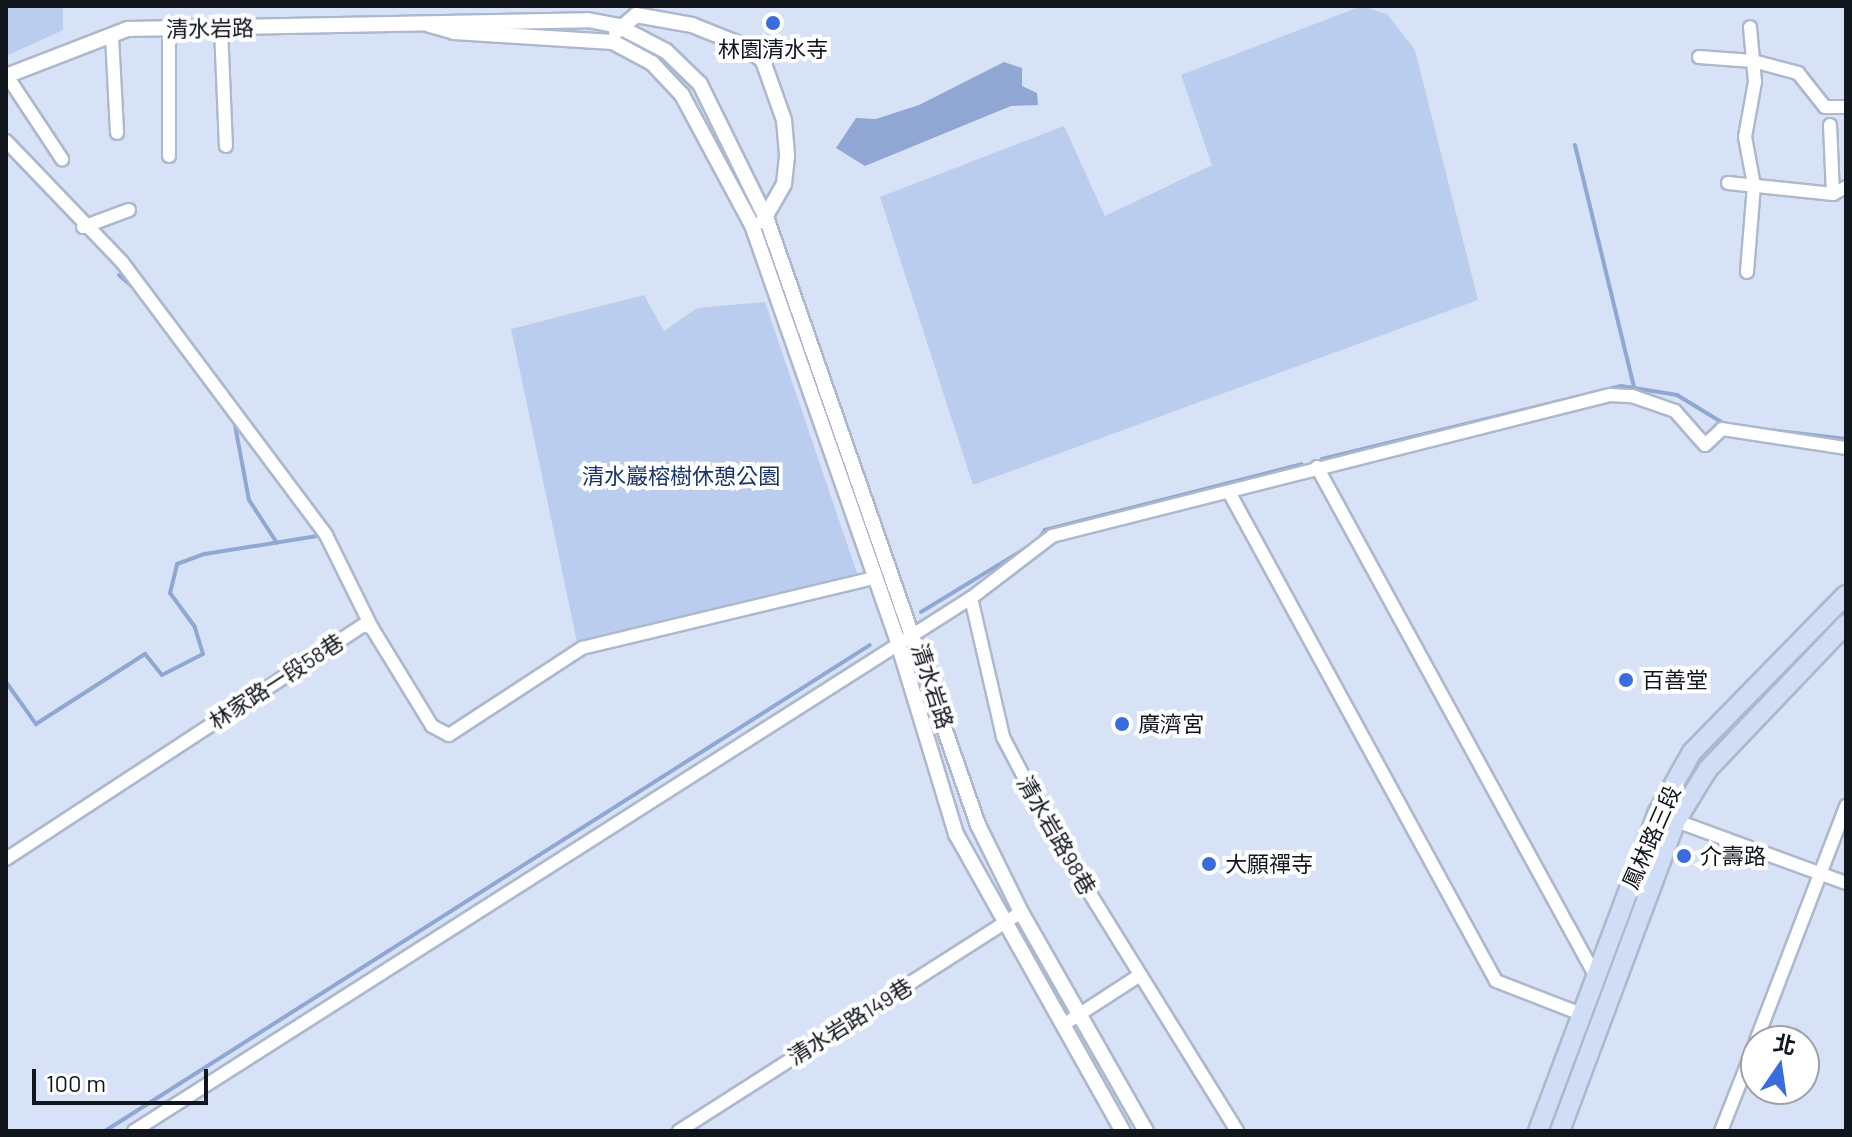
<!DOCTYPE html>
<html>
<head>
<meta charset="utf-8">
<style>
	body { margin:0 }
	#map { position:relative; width:1852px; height:1137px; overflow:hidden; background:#d7e2f7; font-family:Barlow,"Noto Sans TC",sans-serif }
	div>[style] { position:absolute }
	.green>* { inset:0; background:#bbcdef }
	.water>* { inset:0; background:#90a7d3 }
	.stream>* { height:4px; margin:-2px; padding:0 2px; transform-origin:2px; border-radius:2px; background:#90a7d3 }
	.roads { filter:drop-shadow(2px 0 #adb8cc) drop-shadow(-2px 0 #adb8cc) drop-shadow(0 2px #adb8cc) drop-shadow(0 -2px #adb8cc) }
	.minor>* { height:12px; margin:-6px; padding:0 6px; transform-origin:6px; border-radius:6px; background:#fff }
	.tertiary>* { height:14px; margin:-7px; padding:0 7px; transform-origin:7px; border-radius:7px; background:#fff }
	.primary>* { height:18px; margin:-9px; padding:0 9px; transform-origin:9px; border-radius:9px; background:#d0ddf7 }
	.dots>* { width:22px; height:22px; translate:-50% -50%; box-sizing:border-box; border:4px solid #fff; border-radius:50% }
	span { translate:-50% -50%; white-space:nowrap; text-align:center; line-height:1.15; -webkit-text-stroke:8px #fff; paint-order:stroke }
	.street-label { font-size:22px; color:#11151c }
	.poi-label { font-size:22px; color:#11151c }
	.left { translate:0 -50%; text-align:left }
	.park-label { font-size:22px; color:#1b346b }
	.frame { position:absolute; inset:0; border:8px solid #11151c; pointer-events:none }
	.north { position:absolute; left:1740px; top:1025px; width:80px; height:80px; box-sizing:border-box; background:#fff; border:2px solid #a0a1a4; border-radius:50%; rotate:13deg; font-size:22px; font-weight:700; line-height:32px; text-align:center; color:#11151c }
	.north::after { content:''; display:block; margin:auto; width:28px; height:36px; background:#396cdc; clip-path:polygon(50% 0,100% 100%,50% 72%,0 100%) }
	.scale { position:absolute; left:32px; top:1069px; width:176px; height:36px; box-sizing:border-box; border:4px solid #11151c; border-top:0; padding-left:10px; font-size:24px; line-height:28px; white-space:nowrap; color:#11151c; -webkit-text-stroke:6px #fff; paint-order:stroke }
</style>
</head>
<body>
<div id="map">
	<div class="green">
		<div style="clip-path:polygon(6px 6px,63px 6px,63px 30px,6px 56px)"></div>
		<div style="clip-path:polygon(1362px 6px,1387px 14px,1415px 50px,1478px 300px,973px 485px,880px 197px,1064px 126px,1105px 216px,1212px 165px,1181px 75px)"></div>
		<div style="clip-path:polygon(644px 295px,664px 331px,697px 308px,765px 302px,858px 576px,577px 642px,511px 329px)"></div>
	</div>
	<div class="water">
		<div style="clip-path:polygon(1004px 62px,1022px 68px,1022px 86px,1037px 93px,1038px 105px,1011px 106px,865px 166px,836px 148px,856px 118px,876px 119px,919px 105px)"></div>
	</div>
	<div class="stream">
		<div style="left:1575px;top:145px;width:249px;rotate:76.3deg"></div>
		<div style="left:119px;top:275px;width:21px;rotate:41deg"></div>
		<div style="left:234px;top:420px;width:81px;rotate:79.4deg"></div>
		<div style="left:249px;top:500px;width:51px;rotate:56.9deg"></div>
		<div style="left:1753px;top:428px;width:94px;rotate:6.7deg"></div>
		<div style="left:1322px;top:459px;width:308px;rotate:-13.7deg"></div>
		<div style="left:1621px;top:386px;width:57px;rotate:9.1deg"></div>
		<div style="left:1677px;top:395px;width:60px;rotate:31.3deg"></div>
		<div style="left:1036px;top:543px;width:16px;rotate:-55deg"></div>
		<div style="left:1045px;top:530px;width:265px;rotate:-14.4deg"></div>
		<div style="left:921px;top:612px;width:125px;rotate:-31.3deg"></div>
		<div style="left:6px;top:682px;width:52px;rotate:54.5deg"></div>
		<div style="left:36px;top:724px;width:130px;rotate:-32.7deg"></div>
		<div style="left:145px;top:654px;width:27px;rotate:51deg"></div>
		<div style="left:162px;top:675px;width:46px;rotate:-27.1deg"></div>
		<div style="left:203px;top:654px;width:28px;rotate:-107deg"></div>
		<div style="left:195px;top:627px;width:42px;rotate:-126.3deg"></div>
		<div style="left:170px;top:593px;width:30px;rotate:-76deg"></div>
		<div style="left:177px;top:564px;width:30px;rotate:-20deg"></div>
		<div style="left:205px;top:554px;width:120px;rotate:-9.1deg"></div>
		<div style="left:105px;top:1131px;width:906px;rotate:-32.43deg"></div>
	</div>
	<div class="roads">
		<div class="minor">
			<div style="left:221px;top:28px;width:118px;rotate:87.6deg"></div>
			<div style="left:169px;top:29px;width:127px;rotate:90deg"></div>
			<div style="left:112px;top:36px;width:97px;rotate:87deg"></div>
			<div style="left:1699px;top:57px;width:54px;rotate:4.2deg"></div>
			<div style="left:1753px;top:61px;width:47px;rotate:14.9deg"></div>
			<div style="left:1798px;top:73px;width:43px;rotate:51.5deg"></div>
			<div style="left:1825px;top:107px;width:21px"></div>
			<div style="left:7px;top:76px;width:100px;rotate:56.5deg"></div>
			<div style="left:1830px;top:125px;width:69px;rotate:87.5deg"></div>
			<div style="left:6px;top:141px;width:168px;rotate:46.2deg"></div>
			<div style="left:122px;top:262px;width:341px;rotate:53.2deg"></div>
			<div style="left:326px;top:535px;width:104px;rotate:63.7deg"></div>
			<div style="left:1728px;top:183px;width:106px;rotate:6deg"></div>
			<div style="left:1833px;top:194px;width:15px;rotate:-28deg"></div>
			<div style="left:83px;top:227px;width:49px;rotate:-20.3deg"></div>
			<div style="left:1747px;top:272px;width:87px;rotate:-85.4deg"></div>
			<div style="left:1754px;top:185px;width:49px;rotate:-100.6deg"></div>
			<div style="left:1745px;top:137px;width:56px;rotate:-79.7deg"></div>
			<div style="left:1755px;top:82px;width:55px;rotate:-95.2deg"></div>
			<div style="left:1317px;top:467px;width:579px;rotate:61.31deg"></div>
			<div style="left:1229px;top:492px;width:557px;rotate:61.36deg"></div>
			<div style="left:1496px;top:981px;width:91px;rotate:21.2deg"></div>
			<div style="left:971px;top:598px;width:143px;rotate:77deg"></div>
			<div style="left:1003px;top:737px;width:119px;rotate:62.4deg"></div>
			<div style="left:1058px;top:842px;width:340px;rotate:58.2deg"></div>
			<div style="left:1671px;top:819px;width:186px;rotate:20.1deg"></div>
			<div style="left:6px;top:859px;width:428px;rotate:-33.2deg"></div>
			<div style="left:364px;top:625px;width:9px;rotate:21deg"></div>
			<div style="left:372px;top:628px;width:115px;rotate:58.5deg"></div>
			<div style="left:432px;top:726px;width:19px;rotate:28deg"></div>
			<div style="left:449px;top:735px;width:159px;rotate:-33.2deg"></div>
			<div style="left:582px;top:648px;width:300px;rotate:-13.5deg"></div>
			<div style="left:1063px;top:1025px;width:92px;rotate:-33deg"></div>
			<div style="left:1756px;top:1041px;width:252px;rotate:-69deg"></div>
			<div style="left:134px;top:1131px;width:992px;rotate:-32.49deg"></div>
			<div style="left:971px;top:598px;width:102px;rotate:-37.4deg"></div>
			<div style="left:1052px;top:536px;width:576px;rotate:-14.18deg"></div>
			<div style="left:1610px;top:395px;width:22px;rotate:3deg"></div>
			<div style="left:1632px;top:396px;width:46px;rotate:19.2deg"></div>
			<div style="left:1675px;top:411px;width:45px;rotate:48.6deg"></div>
			<div style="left:1705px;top:445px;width:23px;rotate:-43deg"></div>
			<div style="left:1722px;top:429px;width:125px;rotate:8.7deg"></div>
			<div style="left:679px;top:1131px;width:406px;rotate:-32.6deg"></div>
			<div style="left:1721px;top:1131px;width:96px;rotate:-68.5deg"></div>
		</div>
		<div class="tertiary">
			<div style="left:430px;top:25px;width:25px;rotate:16deg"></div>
			<div style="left:454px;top:32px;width:159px;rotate:3.6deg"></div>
			<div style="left:613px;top:42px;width:44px;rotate:28.3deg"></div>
			<div style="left:652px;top:63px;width:44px;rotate:46.8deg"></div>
			<div style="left:682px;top:95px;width:148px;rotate:61.7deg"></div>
			<div style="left:752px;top:225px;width:443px;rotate:70.7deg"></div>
			<div style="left:898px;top:643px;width:200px;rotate:73.1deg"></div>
			<div style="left:956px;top:834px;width:341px;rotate:60.7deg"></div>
			<div style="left:616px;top:32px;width:26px;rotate:-40deg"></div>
			<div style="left:636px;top:15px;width:57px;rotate:10.1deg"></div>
			<div style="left:692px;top:25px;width:59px;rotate:21.8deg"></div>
			<div style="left:747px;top:47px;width:21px;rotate:41deg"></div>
			<div style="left:763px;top:61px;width:63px;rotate:70.4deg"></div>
			<div style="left:784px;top:120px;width:36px;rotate:85deg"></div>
			<div style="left:787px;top:156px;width:28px;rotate:96deg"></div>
			<div style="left:784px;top:184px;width:43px;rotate:119.6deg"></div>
			<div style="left:6px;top:76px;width:131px;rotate:-21.1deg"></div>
			<div style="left:128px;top:29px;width:460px;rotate:-1.1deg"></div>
			<div style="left:588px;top:20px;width:31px;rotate:11deg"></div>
			<div style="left:618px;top:26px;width:54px;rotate:27.5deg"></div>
			<div style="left:666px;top:51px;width:47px;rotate:44.1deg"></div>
			<div style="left:700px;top:84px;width:152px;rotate:63.8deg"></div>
			<div style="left:767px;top:220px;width:641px;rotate:70.77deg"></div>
			<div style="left:978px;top:825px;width:97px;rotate:63.7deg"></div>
			<div style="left:1021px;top:912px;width:252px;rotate:60.3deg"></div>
		</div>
		<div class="primary">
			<div style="left:1538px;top:1131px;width:339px;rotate:-69.4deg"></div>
			<div style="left:1657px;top:814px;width:71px;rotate:-60.6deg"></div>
			<div style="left:1692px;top:752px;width:220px;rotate:-45.6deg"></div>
			<div style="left:1560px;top:1131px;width:331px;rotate:-69.5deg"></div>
			<div style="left:1676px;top:821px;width:61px;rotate:-58.4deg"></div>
			<div style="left:1708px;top:769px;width:200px;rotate:-46.4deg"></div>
		</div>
	</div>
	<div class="dots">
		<div style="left:773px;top:23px;background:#396cdc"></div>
		<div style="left:1626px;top:680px;background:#396cdc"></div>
		<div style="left:1122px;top:724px;background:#396cdc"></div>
		<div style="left:1684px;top:856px;background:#396cdc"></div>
		<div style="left:1209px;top:864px;background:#396cdc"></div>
	</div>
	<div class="street-label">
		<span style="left:210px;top:28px;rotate:-1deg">清水岩路</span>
		<span style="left:276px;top:681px;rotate:-33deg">林家路一段58巷</span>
		<span style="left:933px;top:686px;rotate:72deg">清水岩路</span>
		<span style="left:1057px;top:835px;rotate:60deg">清水岩路98巷</span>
		<span style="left:1651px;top:837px;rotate:-66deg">鳳林路三段</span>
		<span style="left:850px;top:1021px;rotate:-32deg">清水岩路149巷</span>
	</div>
	<div class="poi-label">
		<span style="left:773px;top:49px">林園清水寺</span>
		<span class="left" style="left:1642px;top:680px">百善堂</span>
		<span class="left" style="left:1138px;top:724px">廣濟宮</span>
		<span class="left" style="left:1700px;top:856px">介壽路</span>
		<span class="left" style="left:1225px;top:864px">大願禪寺</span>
	</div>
	<div class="park-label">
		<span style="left:681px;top:476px">清水巖榕樹休憩公園</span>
	</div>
	<div class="frame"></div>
	<div class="north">北</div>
	<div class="scale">100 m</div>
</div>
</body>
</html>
